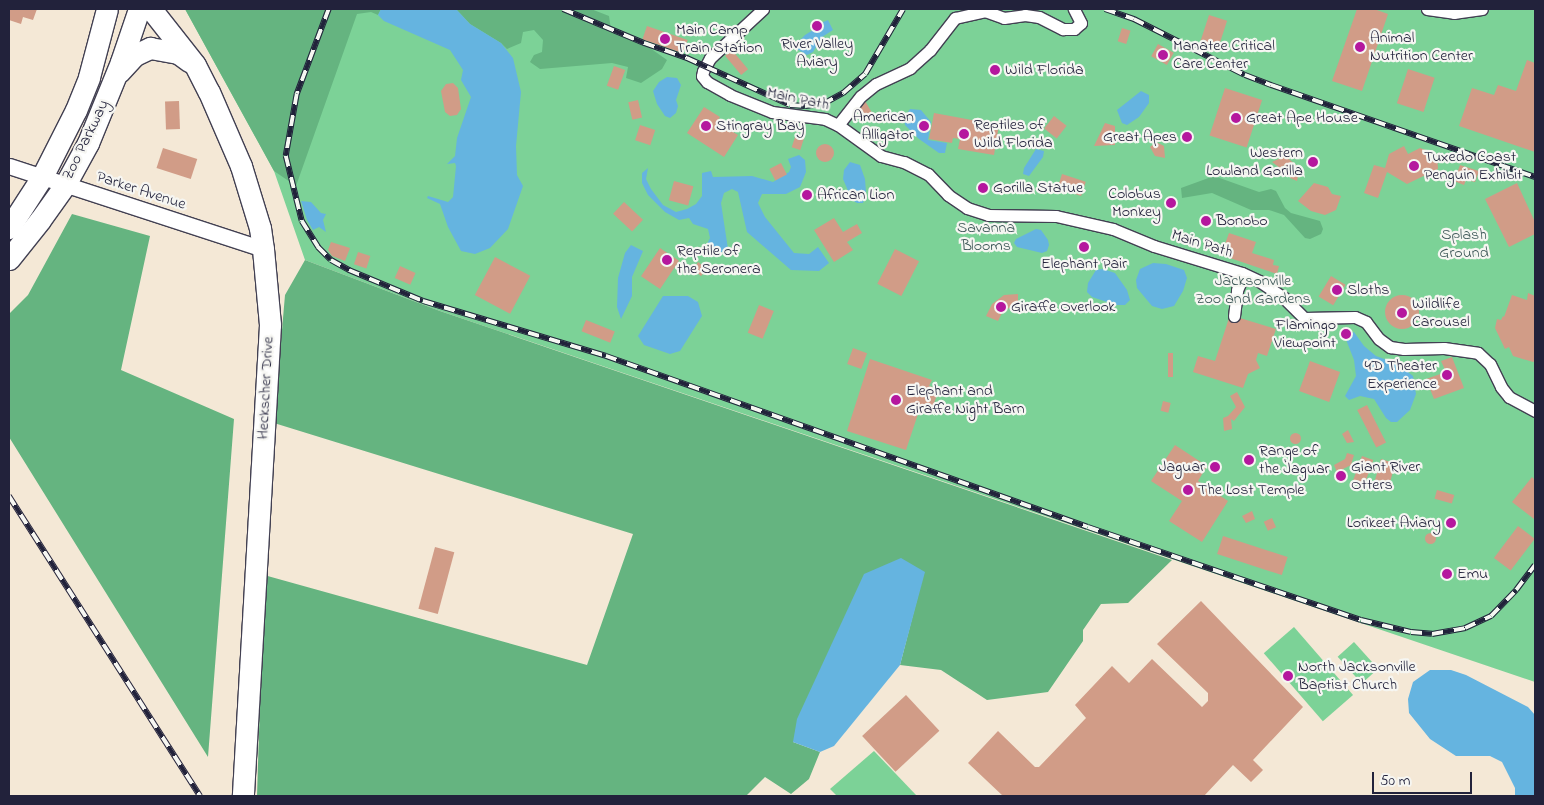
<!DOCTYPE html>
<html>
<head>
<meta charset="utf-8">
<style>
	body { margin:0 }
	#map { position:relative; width:1544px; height:805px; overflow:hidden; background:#f4e8d6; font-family:"Indie Flower",sans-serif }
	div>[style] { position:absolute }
	.green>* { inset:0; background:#7cd297; transform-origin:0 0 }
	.forest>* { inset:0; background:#65b480 }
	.water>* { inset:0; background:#65b4e0 }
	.building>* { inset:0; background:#d19c87; transform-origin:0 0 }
	.round { border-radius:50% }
	.roads { filter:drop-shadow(1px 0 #424052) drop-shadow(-1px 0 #424052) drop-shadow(0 1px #424052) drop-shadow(0 -1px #424052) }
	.pedestrian>* { height:11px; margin:-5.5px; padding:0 5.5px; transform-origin:5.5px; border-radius:5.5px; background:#fff }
	.minor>* { height:15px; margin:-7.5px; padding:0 7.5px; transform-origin:7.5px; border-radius:7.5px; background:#fff }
	.secondary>* { height:21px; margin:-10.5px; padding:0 10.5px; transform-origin:10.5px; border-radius:10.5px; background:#fff }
	.rail>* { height:5.5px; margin-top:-2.75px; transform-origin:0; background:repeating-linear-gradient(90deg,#f6f6f2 0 11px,#22223b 0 22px); box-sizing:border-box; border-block:1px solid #22223b }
	.dots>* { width:14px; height:14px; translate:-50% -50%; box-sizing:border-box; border:2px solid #f6f6f2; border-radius:50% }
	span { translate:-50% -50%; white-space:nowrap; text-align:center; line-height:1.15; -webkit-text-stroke:4.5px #f6f6f2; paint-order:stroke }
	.poi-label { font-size:16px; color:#22223b }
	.left { translate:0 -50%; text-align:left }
	.right { translate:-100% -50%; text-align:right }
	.street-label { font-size:16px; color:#22223b }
	.park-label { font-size:16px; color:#3d5757 }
	.frame { position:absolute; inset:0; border:10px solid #22223b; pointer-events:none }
	.scale { position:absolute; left:1372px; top:772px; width:100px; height:22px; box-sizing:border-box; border:2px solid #22223b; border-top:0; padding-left:6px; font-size:15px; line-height:18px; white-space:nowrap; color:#22223b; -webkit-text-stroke:4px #f6f6f2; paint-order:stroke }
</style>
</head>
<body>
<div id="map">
	<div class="green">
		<div style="clip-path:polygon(185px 9px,1535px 9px,1535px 682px,440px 311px,305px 260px,274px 171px)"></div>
		<div style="left:1294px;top:627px;width:90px;height:40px;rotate:49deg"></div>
		<div style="left:1354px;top:642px;width:36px;height:22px;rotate:48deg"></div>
		<div style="clip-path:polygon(874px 751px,917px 796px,837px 796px,830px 789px)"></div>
	</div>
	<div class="forest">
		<div style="clip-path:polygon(185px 9px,381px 9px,378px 15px,371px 12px,357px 14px,296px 186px,274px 171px)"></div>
		<div style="clip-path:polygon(456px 9px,591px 9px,609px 16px,611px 30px,650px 48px,667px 60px,662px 69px,641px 83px,626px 78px,628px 67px,612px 63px,540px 69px,530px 62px,534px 55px,542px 52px,543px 40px,534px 30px,523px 32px,521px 43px,507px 49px,501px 43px,470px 24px)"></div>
		<div style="clip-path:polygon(1214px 176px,1259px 192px,1271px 189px,1276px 191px,1285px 208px,1291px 213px,1320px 221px,1323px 229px,1321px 234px,1310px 239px,1305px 238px,1284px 215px,1269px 210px,1251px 210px,1212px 193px,1182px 198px,1181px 188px)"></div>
		<div style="clip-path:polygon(72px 214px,150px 236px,121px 370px,234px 419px,208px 757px,9px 437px,9px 314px,28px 295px)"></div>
		<div style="clip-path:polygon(305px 260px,440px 311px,1172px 560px,1128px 603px,1101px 604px,1083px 630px,1083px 641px,1048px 692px,987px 700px,941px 670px,900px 665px,924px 572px,793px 742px,820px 752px,809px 779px,791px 794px,765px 777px,746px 796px,257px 796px,264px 575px,587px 665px,633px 534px,274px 423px,285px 295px)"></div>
	</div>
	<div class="water">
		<div style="clip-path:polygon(381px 9px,456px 9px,470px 24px,501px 43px,513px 58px,521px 92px,516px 146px,517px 175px,523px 186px,508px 229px,490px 248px,475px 254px,461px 251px,448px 227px,440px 204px,427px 198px,428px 196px,448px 202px,453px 197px,456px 166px,455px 163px,447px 164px,455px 156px,457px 138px,471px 97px,461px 80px,463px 70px,450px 50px,384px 21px,378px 15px)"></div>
		<div style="clip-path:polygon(828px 20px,833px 30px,822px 37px,813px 52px,807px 55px,797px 49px,796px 44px,805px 35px,813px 30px,819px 31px,821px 23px)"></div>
		<div style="clip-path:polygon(667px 77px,677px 78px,681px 85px,676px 100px,678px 106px,676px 113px,670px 118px,665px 116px,657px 104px,653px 91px,659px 82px)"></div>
		<div style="clip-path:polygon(1141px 91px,1149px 95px,1149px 103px,1139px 117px,1127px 125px,1122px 123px,1117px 110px)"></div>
		<div style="clip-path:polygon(910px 109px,921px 110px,931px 122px,928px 140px,947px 143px,945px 153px,939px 153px,919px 139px,905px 125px,904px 118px)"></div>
		<div style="clip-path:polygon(1036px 149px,1044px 151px,1043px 157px,1029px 176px,1023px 174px,1024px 168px)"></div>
		<div style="clip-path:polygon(799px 155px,805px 160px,806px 172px,800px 187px,786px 194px,762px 194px,758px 203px,765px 217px,794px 253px,809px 254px,818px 247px,829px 263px,819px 271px,791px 270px,747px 232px,738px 192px,732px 189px,724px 193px,721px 203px,728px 249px,720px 253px,714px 252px,707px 244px,710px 238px,708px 229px,693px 224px,689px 218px,679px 220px,665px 212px,648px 195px,642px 183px,642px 173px,648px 168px,646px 179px,651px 189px,663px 205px,676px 212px,687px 209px,696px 204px,702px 196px,702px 173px,711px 171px,713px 177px,752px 176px,773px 182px,789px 172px,791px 167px,788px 159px)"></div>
		<div style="clip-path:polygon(850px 162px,860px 165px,865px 179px,866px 192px,863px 203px,857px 203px,852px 200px,843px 179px,844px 170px)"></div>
		<div style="clip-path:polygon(301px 201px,311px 202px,321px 213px,326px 214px,323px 220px,326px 232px,319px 227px,313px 230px,307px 220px)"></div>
		<div style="clip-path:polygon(1036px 229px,1041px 230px,1048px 240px,1049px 245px,1047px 251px,1042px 253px,1017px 247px,1014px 243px,1016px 239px)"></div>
		<div style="clip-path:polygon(631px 245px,643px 251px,632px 277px,632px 296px,621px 319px,617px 307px,618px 278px,625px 253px)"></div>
		<div style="clip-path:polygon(1153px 263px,1166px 264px,1184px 270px,1187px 278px,1183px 291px,1174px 306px,1162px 309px,1152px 306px,1137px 288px,1136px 280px,1140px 269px)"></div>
		<div style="clip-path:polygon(1103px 269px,1115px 273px,1127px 290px,1130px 300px,1125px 305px,1116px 305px,1092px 297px,1087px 292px,1088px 283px,1096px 270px)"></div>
		<div style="clip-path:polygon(663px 296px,688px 296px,698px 302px,702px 316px,680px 351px,670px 354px,644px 345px,638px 336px)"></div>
		<div style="clip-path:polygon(1354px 332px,1364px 346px,1376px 356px,1398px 364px,1413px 376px,1416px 394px,1410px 410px,1397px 422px,1391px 422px,1386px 418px,1374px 399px,1360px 396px,1349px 400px,1345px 396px,1356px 376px,1354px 360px,1345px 337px)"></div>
		<div style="clip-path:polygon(901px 558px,925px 572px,900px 665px,834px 746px,820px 752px,793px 742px,797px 719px,864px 574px)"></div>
		<div style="clip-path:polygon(1430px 670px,1451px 670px,1466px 675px,1528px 707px,1535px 715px,1535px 796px,1515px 796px,1515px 788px,1502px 762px,1490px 756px,1456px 756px,1430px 739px,1409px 713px,1408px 699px,1413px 682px)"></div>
	</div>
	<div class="building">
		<div style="clip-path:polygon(9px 9px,37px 9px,33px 20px,23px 17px,21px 24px,9px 20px)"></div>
		<div style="clip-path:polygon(1357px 9px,1374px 9px,1388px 14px,1362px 91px,1332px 81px)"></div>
		<div style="left:1209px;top:15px;width:19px;height:29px;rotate:18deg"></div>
		<div style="left:647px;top:26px;width:43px;height:14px;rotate:19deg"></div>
		<div style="left:1122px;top:28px;width:9px;height:14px;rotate:18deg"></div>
		<div style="left:1158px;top:44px;width:18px;height:14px;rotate:29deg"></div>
		<div style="left:732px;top:50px;width:25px;height:9px;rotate:50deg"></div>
		<div style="clip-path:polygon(1527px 60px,1535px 63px,1535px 152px,1459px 126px,1472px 88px,1494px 95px,1498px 85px,1516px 91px)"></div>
		<div style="left:614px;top:66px;width:12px;height:21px;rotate:20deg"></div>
		<div style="left:1408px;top:69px;width:28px;height:36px;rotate:18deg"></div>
		<div style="clip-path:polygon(453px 83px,458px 88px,461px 109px,457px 115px,450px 116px,445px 112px,441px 91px,446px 84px)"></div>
		<div style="left:1225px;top:88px;width:39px;height:50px;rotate:18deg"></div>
		<div style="left:864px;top:99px;width:20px;height:10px;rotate:60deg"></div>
		<div style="left:638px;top:100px;width:18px;height:10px;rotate:77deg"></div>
		<div style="left:179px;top:101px;width:28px;height:14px;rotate:88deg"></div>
		<div style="clip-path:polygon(704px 107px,720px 117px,717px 122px,738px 135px,724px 157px,687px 133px)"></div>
		<div style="clip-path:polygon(934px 113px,999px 125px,994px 155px,958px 149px,960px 139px,953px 138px,952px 143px,929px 139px)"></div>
		<div style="left:1054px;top:116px;width:16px;height:16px;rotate:38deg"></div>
		<div style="clip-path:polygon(1105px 123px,1115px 126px,1115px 145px,1094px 146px)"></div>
		<div style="left:640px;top:125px;width:16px;height:16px;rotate:18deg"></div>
		<div style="left:796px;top:134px;width:9px;height:14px;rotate:18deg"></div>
		<div style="clip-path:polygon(1156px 142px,1164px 146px,1165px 158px,1155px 156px,1150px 147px)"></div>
		<div class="round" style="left:816px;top:144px;width:18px;height:18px"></div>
		<div style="clip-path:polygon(1404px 146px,1408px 154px,1420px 148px,1437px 154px,1438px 169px,1407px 184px,1387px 172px,1378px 198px,1364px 193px,1374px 165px,1385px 168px,1389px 154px)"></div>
		<div style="left:163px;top:148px;width:36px;height:21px;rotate:18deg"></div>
		<div style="clip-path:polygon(1285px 156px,1300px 168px,1297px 181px,1290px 178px,1291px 171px,1285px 165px,1280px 168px,1272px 162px)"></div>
		<div style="left:781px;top:163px;width:13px;height:13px;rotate:63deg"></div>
		<div style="clip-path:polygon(1460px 165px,1479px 171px,1475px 182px,1466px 180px,1464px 185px,1454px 181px)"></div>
		<div style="left:1062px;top:174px;width:25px;height:15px;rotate:18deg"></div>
		<div style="left:674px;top:181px;width:20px;height:20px;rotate:15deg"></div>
		<div style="clip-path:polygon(1314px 183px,1328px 187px,1332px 194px,1341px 196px,1336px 210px,1325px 215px,1311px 211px,1298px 201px)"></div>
		<div style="clip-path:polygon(1517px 183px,1535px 222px,1535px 234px,1509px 247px,1485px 199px)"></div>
		<div style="left:624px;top:202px;width:26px;height:16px;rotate:43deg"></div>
		<div style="clip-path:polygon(834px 218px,843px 232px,857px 224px,862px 233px,847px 242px,853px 250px,834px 262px,814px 230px)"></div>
		<div style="clip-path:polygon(1229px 233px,1256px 242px,1252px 253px,1274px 260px,1273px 265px,1279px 266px,1277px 274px,1221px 255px)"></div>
		<div style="clip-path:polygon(331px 242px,350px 248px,345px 261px,332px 256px,328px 250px)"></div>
		<div style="left:660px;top:248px;width:23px;height:34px;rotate:34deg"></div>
		<div style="left:895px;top:249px;width:27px;height:39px;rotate:27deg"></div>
		<div style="left:358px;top:252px;width:13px;height:13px;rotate:18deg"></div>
		<div style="left:495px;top:257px;width:40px;height:43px;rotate:28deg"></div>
		<div style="clip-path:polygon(698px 262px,707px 269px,701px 276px,693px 270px)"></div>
		<div style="left:400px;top:266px;width:17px;height:13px;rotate:24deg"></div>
		<div style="left:1331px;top:276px;width:17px;height:24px;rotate:31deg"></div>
		<div style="clip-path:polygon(1528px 293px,1535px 296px,1535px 361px,1533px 362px,1513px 356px,1509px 347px,1505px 349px,1495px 328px,1497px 319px,1501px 320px,1503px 316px,1504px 317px,1512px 295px,1527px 300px)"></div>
		<div style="clip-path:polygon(1018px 294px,1018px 306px,1009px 308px,1002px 313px,998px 321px,986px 316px,992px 304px,1004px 295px)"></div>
		<div class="round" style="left:1385px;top:295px;width:34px;height:34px"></div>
		<div style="left:759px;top:305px;width:16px;height:30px;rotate:22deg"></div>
		<div style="clip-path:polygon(1230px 315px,1276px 329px,1267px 356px,1258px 353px,1256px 360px,1260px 368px,1248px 374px,1243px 388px,1193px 372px,1198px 356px,1215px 361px)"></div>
		<div style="left:586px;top:320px;width:31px;height:12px;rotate:22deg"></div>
		<div style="left:853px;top:348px;width:15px;height:17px;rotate:20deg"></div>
		<div style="left:1168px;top:353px;width:5px;height:24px"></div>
		<div style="clip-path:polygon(1452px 357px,1464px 388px,1434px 399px,1426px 379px,1446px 372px,1441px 361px)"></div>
		<div style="clip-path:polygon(870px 359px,932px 380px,929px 386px,939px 389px,930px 415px,919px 411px,906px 450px,847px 431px)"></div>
		<div style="left:1310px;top:361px;width:32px;height:32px;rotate:20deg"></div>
		<div style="clip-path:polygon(1237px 392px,1245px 407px,1234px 421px,1231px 419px,1232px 429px,1224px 431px,1223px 418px,1228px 416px,1236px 407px,1230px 396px)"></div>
		<div style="left:1163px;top:401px;width:8px;height:10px;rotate:14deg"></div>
		<div style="left:1367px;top:405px;width:42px;height:11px;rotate:63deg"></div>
		<div style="clip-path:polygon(1348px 430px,1354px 442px,1347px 443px,1342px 434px)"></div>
		<div class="round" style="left:1289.5px;top:432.5px;width:11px;height:11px"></div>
		<div style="clip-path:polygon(1175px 445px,1207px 466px,1198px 481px,1228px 501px,1202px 542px,1169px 521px,1182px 501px,1151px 481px)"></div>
		<div style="clip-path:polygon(1347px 453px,1354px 455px,1351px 465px,1337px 472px,1334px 465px,1345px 459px)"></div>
		<div style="left:1362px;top:456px;width:12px;height:27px;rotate:20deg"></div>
		<div style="left:1381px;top:459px;width:15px;height:28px;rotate:16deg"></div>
		<div style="clip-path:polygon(1532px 477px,1535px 480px,1534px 519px,1512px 502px)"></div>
		<div style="left:1437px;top:490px;width:18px;height:9px;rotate:16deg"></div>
		<div style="clip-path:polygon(1252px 511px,1255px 519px,1246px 523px,1242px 516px)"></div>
		<div style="left:1272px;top:518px;width:10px;height:9px;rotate:66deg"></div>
		<div style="left:1518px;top:526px;width:21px;height:40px;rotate:37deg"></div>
		<div class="round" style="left:1424.5px;top:532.5px;width:11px;height:11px"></div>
		<div style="left:1223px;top:536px;width:68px;height:19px;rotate:18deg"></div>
		<div style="left:435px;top:547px;width:20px;height:64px;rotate:15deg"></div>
		<div style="clip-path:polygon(1201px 601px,1303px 707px,1253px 760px,1263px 770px,1251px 782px,1233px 765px,1204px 796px,1003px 796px,968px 763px,998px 731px,1035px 767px,1039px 767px,1086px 718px,1075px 705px,1112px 666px,1129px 683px,1152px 659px,1202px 707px,1208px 701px,1208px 693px,1157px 644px)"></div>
		<div style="left:906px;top:695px;width:49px;height:60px;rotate:47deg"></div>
	</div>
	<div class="roads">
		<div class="pedestrian">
			<div style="left:763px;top:9px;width:72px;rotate:137.2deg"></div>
			<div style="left:710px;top:58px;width:15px;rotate:118deg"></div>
			<div style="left:703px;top:71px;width:5px;rotate:101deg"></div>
			<div style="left:702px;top:76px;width:8px;rotate:50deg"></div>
			<div style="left:707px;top:82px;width:26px;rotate:29deg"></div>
			<div style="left:730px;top:95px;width:45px;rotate:22deg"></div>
			<div style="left:772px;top:112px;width:53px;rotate:7.5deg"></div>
			<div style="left:825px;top:119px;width:14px;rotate:25deg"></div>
			<div style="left:838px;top:125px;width:53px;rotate:35.8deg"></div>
			<div style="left:881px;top:156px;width:24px;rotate:15deg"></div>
			<div style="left:904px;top:162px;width:27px;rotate:27deg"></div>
			<div style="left:928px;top:174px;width:29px;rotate:46deg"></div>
			<div style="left:948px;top:195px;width:23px;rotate:34deg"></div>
			<div style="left:967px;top:208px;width:22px;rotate:18deg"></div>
			<div style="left:988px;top:215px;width:68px;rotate:0.8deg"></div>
			<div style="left:1056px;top:216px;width:58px;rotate:12.8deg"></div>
			<div style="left:1113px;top:229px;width:44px;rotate:22.5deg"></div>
			<div style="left:1154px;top:246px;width:92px;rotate:17.1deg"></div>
			<div style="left:1242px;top:273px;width:19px;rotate:25deg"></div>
			<div style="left:1259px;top:281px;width:29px;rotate:34deg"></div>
			<div style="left:1283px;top:297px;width:30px;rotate:45deg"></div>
			<div style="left:1304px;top:318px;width:51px;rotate:-1.1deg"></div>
			<div style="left:1355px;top:317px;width:12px;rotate:24deg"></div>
			<div style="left:1366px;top:322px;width:21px;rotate:53deg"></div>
			<div style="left:1379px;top:339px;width:14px;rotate:36deg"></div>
			<div style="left:1390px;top:347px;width:14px;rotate:8deg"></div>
			<div style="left:1404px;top:349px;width:40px;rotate:-1.4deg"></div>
			<div style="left:1444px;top:348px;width:34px;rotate:8deg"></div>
			<div style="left:1478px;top:353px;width:16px;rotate:43deg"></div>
			<div style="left:1490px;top:364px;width:25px;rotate:64deg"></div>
			<div style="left:1501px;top:387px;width:13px;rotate:51deg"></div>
			<div style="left:1509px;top:397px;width:30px;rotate:28deg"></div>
			<div style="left:1427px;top:9px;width:27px;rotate:8deg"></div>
			<div style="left:1454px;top:13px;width:28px;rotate:-8deg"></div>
			<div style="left:838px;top:125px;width:37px;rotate:-52deg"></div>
			<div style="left:861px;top:96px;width:19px;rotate:-39deg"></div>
			<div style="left:876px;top:84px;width:38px;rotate:-25deg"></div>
			<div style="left:910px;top:68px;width:27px;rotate:-42deg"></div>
			<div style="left:930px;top:50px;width:41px;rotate:-52deg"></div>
			<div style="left:955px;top:18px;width:31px;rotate:-13deg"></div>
			<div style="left:985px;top:11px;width:20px;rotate:20deg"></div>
			<div style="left:1004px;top:18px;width:21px;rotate:-8deg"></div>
			<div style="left:1025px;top:15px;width:14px;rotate:8deg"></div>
			<div style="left:1039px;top:17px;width:27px;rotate:27deg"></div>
			<div style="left:1063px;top:29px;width:11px"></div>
			<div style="left:1074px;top:29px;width:9px;rotate:-41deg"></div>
			<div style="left:1081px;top:23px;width:16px;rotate:-117deg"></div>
			<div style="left:1234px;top:316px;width:26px;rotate:-83deg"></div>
			<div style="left:1237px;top:290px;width:17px;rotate:-66deg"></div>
		</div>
		<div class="minor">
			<div style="left:9px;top:166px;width:267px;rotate:18.1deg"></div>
		</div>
		<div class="secondary">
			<div style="left:151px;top:9px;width:71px;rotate:51.8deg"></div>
			<div style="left:195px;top:65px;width:30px;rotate:63deg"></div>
			<div style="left:209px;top:92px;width:81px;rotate:66.6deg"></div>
			<div style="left:241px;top:166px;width:65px;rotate:73deg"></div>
			<div style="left:260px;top:228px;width:21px;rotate:82deg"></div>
			<div style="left:263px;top:249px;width:76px;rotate:84.7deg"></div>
			<div style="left:270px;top:325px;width:472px;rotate:93.3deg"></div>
			<div style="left:119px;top:72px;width:23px;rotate:-47deg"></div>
			<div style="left:135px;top:55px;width:17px;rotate:-25deg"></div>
			<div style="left:150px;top:48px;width:28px;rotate:10deg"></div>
			<div style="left:178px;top:53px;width:14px;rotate:36deg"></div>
			<div style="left:9px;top:228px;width:61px;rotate:-57.1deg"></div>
			<div style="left:42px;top:177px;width:75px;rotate:-63.1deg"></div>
			<div style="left:76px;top:110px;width:35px;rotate:-68deg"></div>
			<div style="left:89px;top:77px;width:70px;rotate:-75.2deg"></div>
			<div style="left:9px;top:259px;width:50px;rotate:-51.5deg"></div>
			<div style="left:40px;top:220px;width:43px;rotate:-54.5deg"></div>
			<div style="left:65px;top:185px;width:48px;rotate:-61.3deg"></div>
			<div style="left:88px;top:143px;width:87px;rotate:-67.8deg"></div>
			<div style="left:121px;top:62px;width:56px;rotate:-71.2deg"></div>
		</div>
	</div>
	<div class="rail">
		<div style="left:329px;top:9px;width:91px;rotate:110.6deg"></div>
		<div style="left:297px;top:94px;width:63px;rotate:100.1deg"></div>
		<div style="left:286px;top:156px;width:67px;rotate:76.2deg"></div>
		<div style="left:302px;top:221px;width:31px;rotate:58deg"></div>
		<div style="left:318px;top:247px;width:18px;rotate:45deg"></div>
		<div style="left:331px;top:260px;width:21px;rotate:29deg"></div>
		<div style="left:349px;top:270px;width:80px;rotate:22.7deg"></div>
		<div style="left:423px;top:301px;width:191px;rotate:16.7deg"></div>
		<div style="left:606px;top:356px;width:511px;rotate:19.53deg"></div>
		<div style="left:1088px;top:527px;width:288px;rotate:18.8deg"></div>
		<div style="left:1361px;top:620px;width:51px;rotate:13.5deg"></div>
		<div style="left:1411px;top:632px;width:21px;rotate:5deg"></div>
		<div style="left:1432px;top:634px;width:34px;rotate:-10deg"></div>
		<div style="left:1465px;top:628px;width:29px;rotate:-25deg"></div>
		<div style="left:1491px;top:616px;width:36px;rotate:-46deg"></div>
		<div style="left:1516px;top:590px;width:31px;rotate:-53deg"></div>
		<div style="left:563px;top:9px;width:88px;rotate:22.8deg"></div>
		<div style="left:644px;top:43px;width:46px;rotate:19.2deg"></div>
		<div style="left:687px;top:58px;width:113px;rotate:24.5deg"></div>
		<div style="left:790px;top:105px;width:15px;rotate:4deg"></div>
		<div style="left:805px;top:106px;width:18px;rotate:-6deg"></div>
		<div style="left:823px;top:104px;width:23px;rotate:-29deg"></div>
		<div style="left:843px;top:93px;width:29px;rotate:-41deg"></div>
		<div style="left:865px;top:74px;width:75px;rotate:-59.7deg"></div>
		<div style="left:1105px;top:9px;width:31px;rotate:19deg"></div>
		<div style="left:1134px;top:19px;width:124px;rotate:26.8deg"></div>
		<div style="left:1245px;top:75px;width:28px;rotate:21deg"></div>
		<div style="left:1271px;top:85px;width:280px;rotate:19.2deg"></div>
		<div style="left:9px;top:496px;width:356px;rotate:57.5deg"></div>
	</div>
	<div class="dots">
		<div style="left:817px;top:26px;background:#b5179e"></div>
		<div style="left:665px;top:39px;background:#b5179e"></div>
		<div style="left:1360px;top:47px;background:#b5179e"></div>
		<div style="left:1163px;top:55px;background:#b5179e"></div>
		<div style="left:995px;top:70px;background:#b5179e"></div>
		<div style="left:1236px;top:118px;background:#b5179e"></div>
		<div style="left:706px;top:126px;background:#b5179e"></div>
		<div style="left:924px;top:126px;background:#b5179e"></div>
		<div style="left:964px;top:134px;background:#b5179e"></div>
		<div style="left:1187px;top:137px;background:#b5179e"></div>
		<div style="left:1313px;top:162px;background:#b5179e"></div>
		<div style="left:1414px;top:166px;background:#b5179e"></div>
		<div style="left:983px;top:188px;background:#b5179e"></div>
		<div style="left:807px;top:195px;background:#b5179e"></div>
		<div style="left:1171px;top:203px;background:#b5179e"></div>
		<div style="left:1206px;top:221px;background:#b5179e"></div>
		<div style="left:1084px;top:247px;background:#b5179e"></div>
		<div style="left:667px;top:260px;background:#b5179e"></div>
		<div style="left:1337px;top:290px;background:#b5179e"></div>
		<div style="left:1001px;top:307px;background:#b5179e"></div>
		<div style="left:1402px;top:313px;background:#b5179e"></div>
		<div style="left:1346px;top:334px;background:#b5179e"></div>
		<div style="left:1447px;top:375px;background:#b5179e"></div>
		<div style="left:896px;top:400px;background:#b5179e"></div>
		<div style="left:1249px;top:460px;background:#b5179e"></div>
		<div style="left:1215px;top:467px;background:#b5179e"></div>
		<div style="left:1341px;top:476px;background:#b5179e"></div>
		<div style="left:1188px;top:490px;background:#b5179e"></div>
		<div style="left:1451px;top:523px;background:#b5179e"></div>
		<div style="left:1447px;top:574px;background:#b5179e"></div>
		<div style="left:1288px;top:676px;background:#b5179e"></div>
	</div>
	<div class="poi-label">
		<span class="left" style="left:676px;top:39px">Main Camp<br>Train Station</span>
		<span class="left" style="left:1370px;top:47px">Animal<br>Nutrition Center</span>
		<span style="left:817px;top:53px">River Valley<br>Aviary</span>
		<span class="left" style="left:1173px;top:55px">Manatee Critical<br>Care Center</span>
		<span class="left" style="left:1005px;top:70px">Wild Florida</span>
		<span class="right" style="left:914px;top:126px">American<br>Alligator</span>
		<span class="left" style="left:1246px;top:118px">Great Ape House</span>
		<span class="left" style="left:974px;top:134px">Reptiles of<br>Wild Florida</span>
		<span class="left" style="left:716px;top:126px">Stingray Bay</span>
		<span class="right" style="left:1177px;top:137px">Great Apes</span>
		<span class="right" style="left:1303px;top:162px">Western<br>Lowland Gorilla</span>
		<span class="left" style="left:1424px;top:166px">Tuxedo Coast<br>Penguin Exhibit</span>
		<span class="left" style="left:993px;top:188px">Gorilla Statue</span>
		<span class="right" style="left:1161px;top:203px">Colobus<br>Monkey</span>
		<span class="left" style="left:817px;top:195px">African Lion</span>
		<span class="left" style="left:1216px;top:221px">Bonobo</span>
		<span class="left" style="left:677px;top:260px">Reptile of<br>the Seronera</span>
		<span style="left:1084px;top:264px">Elephant Pair</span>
		<span class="left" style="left:1347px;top:290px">Sloths</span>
		<span class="left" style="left:1412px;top:313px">Wildlife<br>Carousel</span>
		<span class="left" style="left:1011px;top:307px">Giraffe Overlook</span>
		<span class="right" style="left:1336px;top:334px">Flamingo<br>Viewpoint</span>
		<span class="right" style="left:1437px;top:375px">4D Theater<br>Experience</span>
		<span class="left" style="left:906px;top:400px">Elephant and<br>Giraffe Night Barn</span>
		<span class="left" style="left:1259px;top:460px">Range of<br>the Jaguar</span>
		<span class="right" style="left:1205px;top:467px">Jaguar</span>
		<span class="left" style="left:1351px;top:476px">Giant River<br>Otters</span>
		<span class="left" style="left:1198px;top:490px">The Lost Temple</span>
		<span class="right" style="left:1441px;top:523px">Lorikeet Aviary</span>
		<span class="left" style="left:1457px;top:574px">Emu</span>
		<span class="left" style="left:1298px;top:676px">North Jacksonville<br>Baptist Church</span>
	</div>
	<div class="street-label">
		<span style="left:798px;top:99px;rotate:12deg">Main Path</span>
		<span style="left:86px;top:140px;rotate:-64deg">Zoo Parkway</span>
		<span style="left:141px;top:191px;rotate:18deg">Parker Avenue</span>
		<span style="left:1202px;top:244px;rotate:17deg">Main Path</span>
		<span style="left:266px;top:388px;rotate:-87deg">Heckscher Drive</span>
	</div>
	<div class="park-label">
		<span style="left:986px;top:237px">Savanna<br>Blooms</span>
		<span style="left:1464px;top:244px">Splash<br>Ground</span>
		<span style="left:1253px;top:290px">Jacksonville<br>Zoo and Gardens</span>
	</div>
	<div class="frame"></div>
	<div class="scale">50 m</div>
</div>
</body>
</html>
